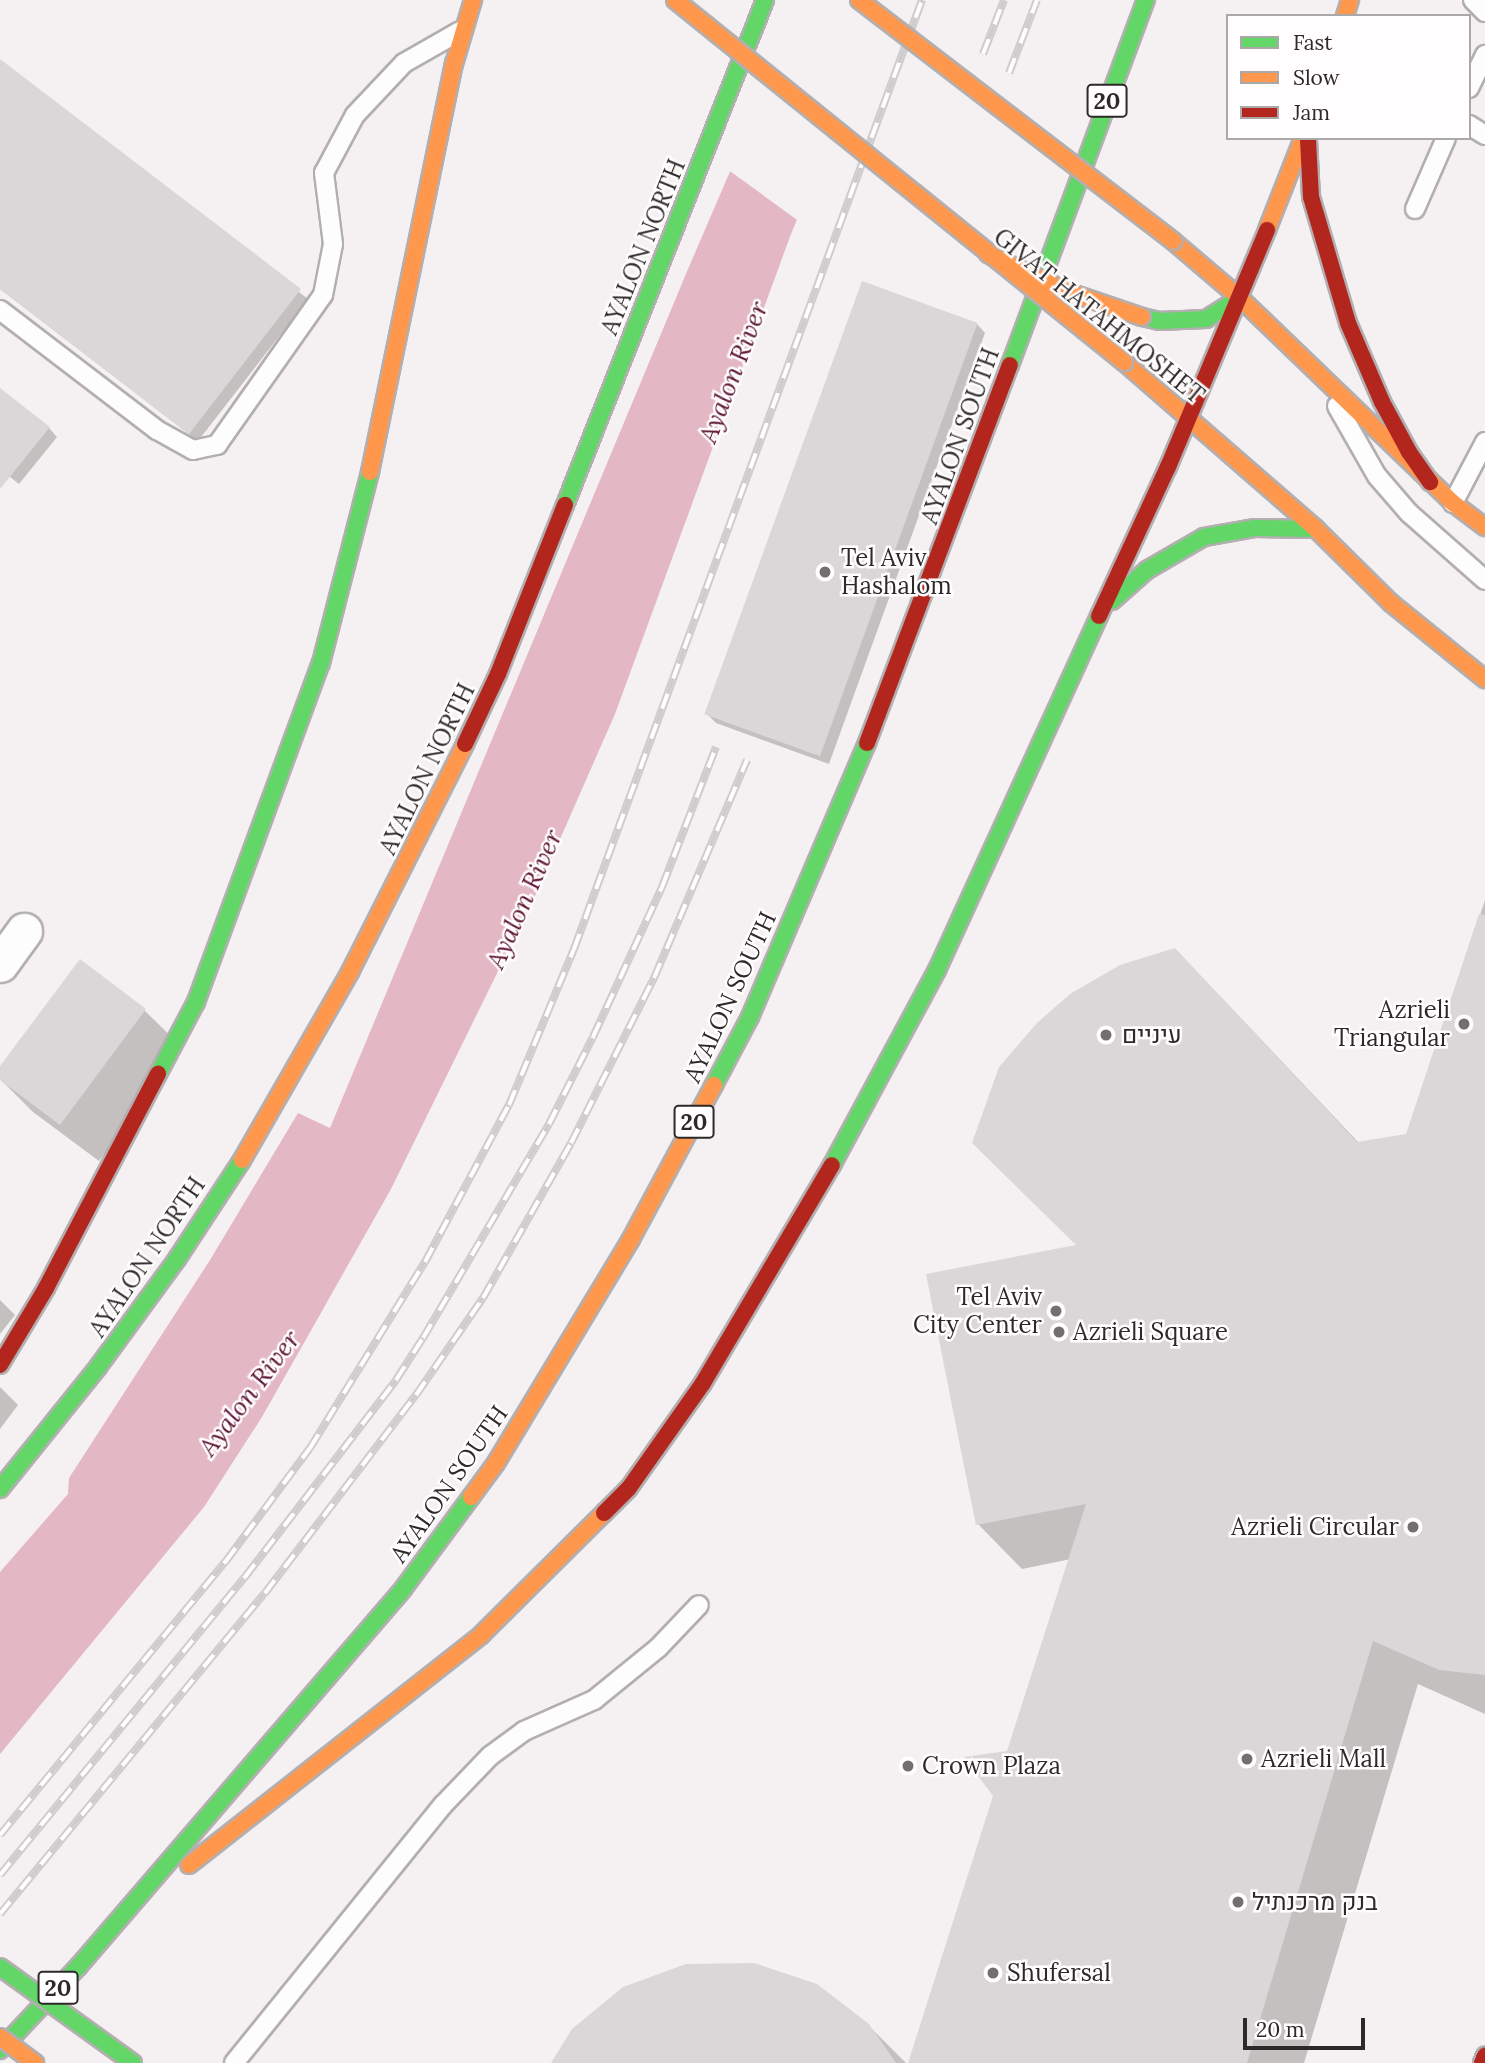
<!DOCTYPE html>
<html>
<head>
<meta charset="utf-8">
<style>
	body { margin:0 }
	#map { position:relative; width:1485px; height:2063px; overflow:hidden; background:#f5f0f1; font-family:Lora,Heebo,serif }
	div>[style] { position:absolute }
	.water>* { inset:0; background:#e4b7c5 }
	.pier>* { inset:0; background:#f5f0f1 }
	.shadow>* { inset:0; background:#0003 }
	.building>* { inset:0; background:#dbd7d8; transform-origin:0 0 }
	.roads { filter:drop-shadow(2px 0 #b3afb0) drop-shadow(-2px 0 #b3afb0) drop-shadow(0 2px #b3afb0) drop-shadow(0 -2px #b3afb0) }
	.lane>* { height:18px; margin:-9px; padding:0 9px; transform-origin:9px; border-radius:9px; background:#fefdfd }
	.street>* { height:35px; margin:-17.5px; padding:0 17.5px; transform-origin:17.5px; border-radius:17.5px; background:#fefdfd }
	.fast>* { height:16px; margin:-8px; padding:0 8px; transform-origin:8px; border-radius:8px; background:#63d668 }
	.slow>* { height:16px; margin:-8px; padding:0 8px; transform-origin:8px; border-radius:8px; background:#ff974d }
	.jam>* { height:16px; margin:-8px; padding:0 8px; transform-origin:8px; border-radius:8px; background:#b3261e }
	.rail>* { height:8px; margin-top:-4px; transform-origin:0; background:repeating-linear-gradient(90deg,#fffdfd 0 16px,#cecccc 0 32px); box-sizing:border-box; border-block:2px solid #cecccc }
	.bridges { filter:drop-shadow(2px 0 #b3afb0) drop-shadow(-2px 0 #b3afb0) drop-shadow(0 2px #b3afb0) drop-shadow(0 -2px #b3afb0) }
	.fast-bridge>* { height:16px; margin:-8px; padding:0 8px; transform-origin:8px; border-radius:8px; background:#63d668 }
	.slow-bridge>* { height:16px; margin:-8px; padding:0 8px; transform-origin:8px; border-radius:8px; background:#ff974d }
	.dots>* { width:19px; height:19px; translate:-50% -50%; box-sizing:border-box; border:4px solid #fffdfd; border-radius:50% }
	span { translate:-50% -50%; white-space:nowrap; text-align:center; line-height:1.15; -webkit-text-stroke:5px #fffdfd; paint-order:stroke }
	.shield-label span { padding:2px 5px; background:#fffdfd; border:2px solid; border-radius:5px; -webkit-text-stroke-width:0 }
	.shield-label { font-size:23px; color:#2d292a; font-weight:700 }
	.street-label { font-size:24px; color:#2d292a }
	.poi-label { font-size:24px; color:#2d292a }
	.left { translate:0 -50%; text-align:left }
	.right { translate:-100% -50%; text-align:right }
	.water-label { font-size:26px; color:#5e1635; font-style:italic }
	.legend { position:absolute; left:1226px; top:14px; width:245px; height:126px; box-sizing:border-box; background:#fffdfd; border:2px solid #aba8a9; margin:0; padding:9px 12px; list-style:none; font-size:21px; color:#2d292a }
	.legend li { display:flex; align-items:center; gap:14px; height:35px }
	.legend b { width:35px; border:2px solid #aba8a9 }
	.scale { position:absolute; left:1243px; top:2018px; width:122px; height:32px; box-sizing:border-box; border:4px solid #2d292a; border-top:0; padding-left:9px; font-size:21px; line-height:24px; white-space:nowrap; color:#2d292a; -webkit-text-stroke:5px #fffdfd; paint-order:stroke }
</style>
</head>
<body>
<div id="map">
	<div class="water">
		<div style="clip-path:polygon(804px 0,887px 0,791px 234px,615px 714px,535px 896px,391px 1189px,262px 1417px,204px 1507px,0 1754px,0 1572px,68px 1494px,69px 1478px,210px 1260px,298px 1113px,330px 1128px,688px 269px)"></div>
	</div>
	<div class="pier">
		<div style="clip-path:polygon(800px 0,890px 0,800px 222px,727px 169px)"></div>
	</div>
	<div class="shadow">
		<div style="clip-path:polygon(0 62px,308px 299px,198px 441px,0 289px)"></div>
		<div style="clip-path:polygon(977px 324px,985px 333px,829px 764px,716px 723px,707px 714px)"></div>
		<div style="clip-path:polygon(0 415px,49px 428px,57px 437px,19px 484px,0 469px)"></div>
		<div style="clip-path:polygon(1485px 900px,1485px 1714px,1418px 1684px,1304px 2063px,943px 2063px,995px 1796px,1071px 1559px,1022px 1569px,978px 1524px,1079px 1246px,1219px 995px,1359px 1143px,1407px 1135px)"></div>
		<div style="clip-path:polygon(81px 962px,145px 1011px,183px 1048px,99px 1161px,33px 1112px,0 1079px,0 1069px)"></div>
		<div style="clip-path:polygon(0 1300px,15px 1315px,0 1334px)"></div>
		<div style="clip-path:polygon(0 1387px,18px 1405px,0 1429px)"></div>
		<div style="clip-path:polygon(868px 2025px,906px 2063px,553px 2063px)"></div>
	</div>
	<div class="building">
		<div style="clip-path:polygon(0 59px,301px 289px,189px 434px,0 289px)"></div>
		<div style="left:862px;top:281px;width:123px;height:461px;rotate:20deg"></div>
		<div style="clip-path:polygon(0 388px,50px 427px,0 489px)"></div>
		<div style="clip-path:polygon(1479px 914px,1485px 915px,1485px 1675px,1439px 1670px,1373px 1641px,1247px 2063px,908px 2063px,993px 1796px,964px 1757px,1007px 1751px,1086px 1504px,976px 1525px,963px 1461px,926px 1274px,1076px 1245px,972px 1143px,999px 1067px,1037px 1023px,1070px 994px,1120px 965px,1175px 948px,1357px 1142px,1406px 1134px)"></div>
		<div style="clip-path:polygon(80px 959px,146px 1009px,60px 1125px,0 1080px,0 1066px)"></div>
		<div style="clip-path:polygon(754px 1963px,817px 1984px,869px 2024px,896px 2063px,551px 2063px,572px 2029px,623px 1987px,686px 1964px)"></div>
	</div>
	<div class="roads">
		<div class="lane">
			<div style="left:1473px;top:0;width:17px;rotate:45deg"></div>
			<div style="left:1469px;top:88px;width:37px;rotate:-64deg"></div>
			<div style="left:1469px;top:125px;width:19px;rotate:32deg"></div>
			<div style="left:1415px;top:209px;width:77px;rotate:-66.4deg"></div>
			<div style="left:0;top:310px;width:198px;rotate:37.4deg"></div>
			<div style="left:157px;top:430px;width:41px;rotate:29.1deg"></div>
			<div style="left:193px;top:450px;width:25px;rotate:-12deg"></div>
			<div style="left:217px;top:445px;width:184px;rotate:-54.8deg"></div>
			<div style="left:323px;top:295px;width:52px;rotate:-78.9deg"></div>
			<div style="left:333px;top:244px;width:72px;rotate:-97.2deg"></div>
			<div style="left:324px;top:173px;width:66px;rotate:-61.9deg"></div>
			<div style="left:355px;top:115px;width:71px;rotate:-46.7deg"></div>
			<div style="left:404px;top:63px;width:64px;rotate:-29.7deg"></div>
			<div style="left:1337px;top:406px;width:81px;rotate:60.3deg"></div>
			<div style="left:1377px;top:476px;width:49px;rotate:49.1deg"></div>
			<div style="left:1409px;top:513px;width:101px;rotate:41.4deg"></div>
			<div style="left:1453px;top:503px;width:69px;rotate:-62.3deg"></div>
			<div style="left:234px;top:2063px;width:332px;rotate:-51deg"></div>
			<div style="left:443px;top:1805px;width:68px;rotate:-46.2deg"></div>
			<div style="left:490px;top:1756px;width:42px;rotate:-36.3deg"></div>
			<div style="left:524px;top:1731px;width:77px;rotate:-23.9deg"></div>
			<div style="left:594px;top:1700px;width:82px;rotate:-39.1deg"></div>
			<div style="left:658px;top:1648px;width:59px;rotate:-46.4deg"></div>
		</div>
		<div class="street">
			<div style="left:0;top:964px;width:41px;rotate:-54deg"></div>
		</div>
		<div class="fast">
			<div style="left:1142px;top:317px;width:17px;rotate:13deg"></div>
			<div style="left:1159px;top:321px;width:47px;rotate:-2.4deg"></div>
			<div style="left:1206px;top:319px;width:40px;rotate:-32deg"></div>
			<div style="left:1010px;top:365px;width:390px;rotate:-69.6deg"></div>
			<div style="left:565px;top:505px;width:543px;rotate:-68.39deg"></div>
			<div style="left:1112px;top:601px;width:47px;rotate:-41.5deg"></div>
			<div style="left:1147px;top:570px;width:66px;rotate:-30.1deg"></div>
			<div style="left:1204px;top:537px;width:52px;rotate:-10deg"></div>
			<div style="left:1255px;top:528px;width:61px;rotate:0.9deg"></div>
			<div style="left:158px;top:1074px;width:81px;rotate:-62.2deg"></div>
			<div style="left:196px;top:1002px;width:361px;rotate:-69.8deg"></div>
			<div style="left:321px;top:663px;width:197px;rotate:-75.6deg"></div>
			<div style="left:714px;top:1085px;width:77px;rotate:-62.1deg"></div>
			<div style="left:750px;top:1017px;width:298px;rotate:-66.9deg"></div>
			<div style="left:832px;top:1165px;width:221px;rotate:-61.7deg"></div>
			<div style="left:937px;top:970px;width:389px;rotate:-65.4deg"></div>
			<div style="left:0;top:1489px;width:156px;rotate:-51.2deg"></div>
			<div style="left:98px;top:1367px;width:134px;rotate:-53.8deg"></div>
			<div style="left:177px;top:1259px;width:118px;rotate:-56.7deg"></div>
			<div style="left:0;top:2050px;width:114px;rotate:-46.8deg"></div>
			<div style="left:78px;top:1967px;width:499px;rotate:-49.3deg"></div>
			<div style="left:403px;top:1589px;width:114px;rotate:-53.5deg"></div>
		</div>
		<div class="slow">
			<div style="left:1345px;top:16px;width:17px;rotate:-73deg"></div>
			<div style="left:1267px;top:230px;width:99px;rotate:-68.6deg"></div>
			<div style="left:1173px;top:241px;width:88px;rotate:40.4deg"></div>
			<div style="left:1240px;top:298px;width:296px;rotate:43.9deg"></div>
			<div style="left:1453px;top:503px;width:40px;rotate:37deg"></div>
			<div style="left:1124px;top:362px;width:254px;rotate:41deg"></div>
			<div style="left:1316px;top:529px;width:105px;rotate:44.6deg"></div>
			<div style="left:1391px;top:603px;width:121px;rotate:39deg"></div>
			<div style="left:370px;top:472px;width:417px;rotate:-78.4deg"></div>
			<div style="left:454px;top:64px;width:67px;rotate:-73.5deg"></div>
			<div style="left:242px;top:1160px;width:217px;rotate:-60.1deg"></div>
			<div style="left:350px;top:972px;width:255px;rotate:-63.2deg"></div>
			<div style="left:471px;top:1497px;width:42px;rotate:-53.7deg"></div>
			<div style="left:496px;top:1463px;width:262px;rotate:-58.9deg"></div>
			<div style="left:631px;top:1239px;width:175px;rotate:-61.7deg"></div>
			<div style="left:189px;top:1865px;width:372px;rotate:-38.2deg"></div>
			<div style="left:481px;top:1635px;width:173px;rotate:-44.8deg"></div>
		</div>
		<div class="jam">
			<div style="left:1308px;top:140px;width:57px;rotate:87deg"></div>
			<div style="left:1311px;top:197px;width:131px;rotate:73.6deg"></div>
			<div style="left:1348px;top:323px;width:86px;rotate:66.7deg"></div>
			<div style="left:1382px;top:402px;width:57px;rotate:61.6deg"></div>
			<div style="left:1409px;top:452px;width:37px;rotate:55deg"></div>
			<div style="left:1099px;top:616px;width:164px;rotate:-65.2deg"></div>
			<div style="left:1168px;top:467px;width:257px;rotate:-67.3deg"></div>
			<div style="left:867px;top:743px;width:404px;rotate:-69.3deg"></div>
			<div style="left:465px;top:744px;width:77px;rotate:-64.8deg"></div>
			<div style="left:498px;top:674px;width:182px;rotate:-68.4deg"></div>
			<div style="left:0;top:1365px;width:90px;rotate:-59.1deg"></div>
			<div style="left:46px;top:1288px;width:242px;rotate:-62.4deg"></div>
			<div style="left:604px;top:1513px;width:35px;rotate:-45deg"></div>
			<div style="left:629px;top:1488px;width:128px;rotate:-54.8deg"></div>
			<div style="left:703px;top:1383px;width:253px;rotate:-59.4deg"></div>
			<div style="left:1482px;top:2063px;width:8px;rotate:-67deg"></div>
		</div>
	</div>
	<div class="rail">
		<div style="left:983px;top:54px;width:58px;rotate:-68.7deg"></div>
		<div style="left:1009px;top:73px;width:78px;rotate:-69deg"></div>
		<div style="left:0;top:1835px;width:355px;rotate:-50.5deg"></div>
		<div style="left:226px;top:1561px;width:141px;rotate:-53.4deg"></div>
		<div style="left:310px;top:1448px;width:219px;rotate:-58.3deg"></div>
		<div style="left:425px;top:1262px;width:178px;rotate:-61.9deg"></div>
		<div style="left:509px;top:1105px;width:169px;rotate:-67.4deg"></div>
		<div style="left:574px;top:949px;width:1011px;rotate:-69.86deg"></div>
		<div style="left:0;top:1875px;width:386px;rotate:-50.6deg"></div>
		<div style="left:245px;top:1577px;width:248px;rotate:-52.5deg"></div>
		<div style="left:396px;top:1380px;width:50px;rotate:-57.3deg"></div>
		<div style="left:423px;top:1338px;width:248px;rotate:-59.5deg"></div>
		<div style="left:549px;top:1124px;width:97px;rotate:-63.2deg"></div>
		<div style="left:593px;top:1037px;width:165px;rotate:-65.3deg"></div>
		<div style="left:662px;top:887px;width:150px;rotate:-68.9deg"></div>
		<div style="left:0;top:1914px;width:416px;rotate:-50.5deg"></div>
		<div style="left:265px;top:1593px;width:249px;rotate:-52.7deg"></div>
		<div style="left:416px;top:1395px;width:118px;rotate:-55.4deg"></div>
		<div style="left:483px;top:1298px;width:178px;rotate:-60.4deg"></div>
		<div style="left:571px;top:1143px;width:185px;rotate:-63.3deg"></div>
		<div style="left:654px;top:978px;width:237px;rotate:-66.9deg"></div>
	</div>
	<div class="bridges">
		<div class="fast-bridge">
			<div style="left:0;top:1967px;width:164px;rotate:35.8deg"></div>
		</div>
		<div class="slow-bridge">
			<div style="left:675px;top:0;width:577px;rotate:38.88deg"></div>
			<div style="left:859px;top:0;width:396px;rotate:37.5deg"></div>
			<div style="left:988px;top:254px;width:86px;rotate:25.4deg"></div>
			<div style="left:1066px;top:291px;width:80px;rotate:18.9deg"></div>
			<div style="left:0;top:2037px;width:44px;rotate:36.6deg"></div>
		</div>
	</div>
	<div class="dots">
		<div style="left:825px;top:572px;background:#736f70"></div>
		<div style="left:1464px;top:1024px;background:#736f70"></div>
		<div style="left:1106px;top:1035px;background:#736f70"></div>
		<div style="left:1056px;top:1311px;background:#736f70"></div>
		<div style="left:1059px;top:1332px;background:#736f70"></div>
		<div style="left:1413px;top:1527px;background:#736f70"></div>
		<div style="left:1247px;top:1759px;background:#736f70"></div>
		<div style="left:908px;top:1766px;background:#736f70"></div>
		<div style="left:1238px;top:1902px;background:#736f70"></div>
		<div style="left:993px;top:1973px;background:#736f70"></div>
	</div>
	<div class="shield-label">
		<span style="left:1107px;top:101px">20</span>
		<span style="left:694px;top:1122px">20</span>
		<span style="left:58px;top:1988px">20</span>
	</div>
	<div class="street-label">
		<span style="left:643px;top:247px;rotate:-68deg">AYALON NORTH</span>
		<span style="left:1099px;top:316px;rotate:39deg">GIVAT HATAHMOSHET</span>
		<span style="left:960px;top:436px;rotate:-70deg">AYALON SOUTH</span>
		<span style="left:427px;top:769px;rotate:-64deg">AYALON NORTH</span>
		<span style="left:730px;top:997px;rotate:-65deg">AYALON SOUTH</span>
		<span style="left:147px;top:1257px;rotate:-56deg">AYALON NORTH</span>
		<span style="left:449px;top:1484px;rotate:-55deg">AYALON SOUTH</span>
	</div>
	<div class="poi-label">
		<span class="left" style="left:841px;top:572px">Tel Aviv<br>Hashalom</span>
		<span class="right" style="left:1450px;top:1024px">Azrieli<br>Triangular</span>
		<span class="left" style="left:1122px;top:1035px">עיניים</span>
		<span class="right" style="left:1042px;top:1311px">Tel Aviv<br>City Center</span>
		<span class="left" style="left:1073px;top:1332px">Azrieli Square</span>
		<span class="right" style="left:1399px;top:1527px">Azrieli Circular</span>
		<span class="left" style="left:1261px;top:1759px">Azrieli Mall</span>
		<span class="left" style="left:922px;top:1766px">Crown Plaza</span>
		<span class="left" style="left:1252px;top:1902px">בנק מרכנתיל</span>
		<span class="left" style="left:1007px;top:1973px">Shufersal</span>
	</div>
	<div class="water-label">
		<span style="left:733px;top:372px;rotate:-69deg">Ayalon River</span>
		<span style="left:524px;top:899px;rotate:-66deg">Ayalon River</span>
		<span style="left:249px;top:1393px;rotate:-53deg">Ayalon River</span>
	</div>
	<ul class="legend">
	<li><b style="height:9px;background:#63d668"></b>Fast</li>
	<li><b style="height:9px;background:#ff974d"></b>Slow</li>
	<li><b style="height:9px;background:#b3261e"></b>Jam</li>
	</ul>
	<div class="scale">20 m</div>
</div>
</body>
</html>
